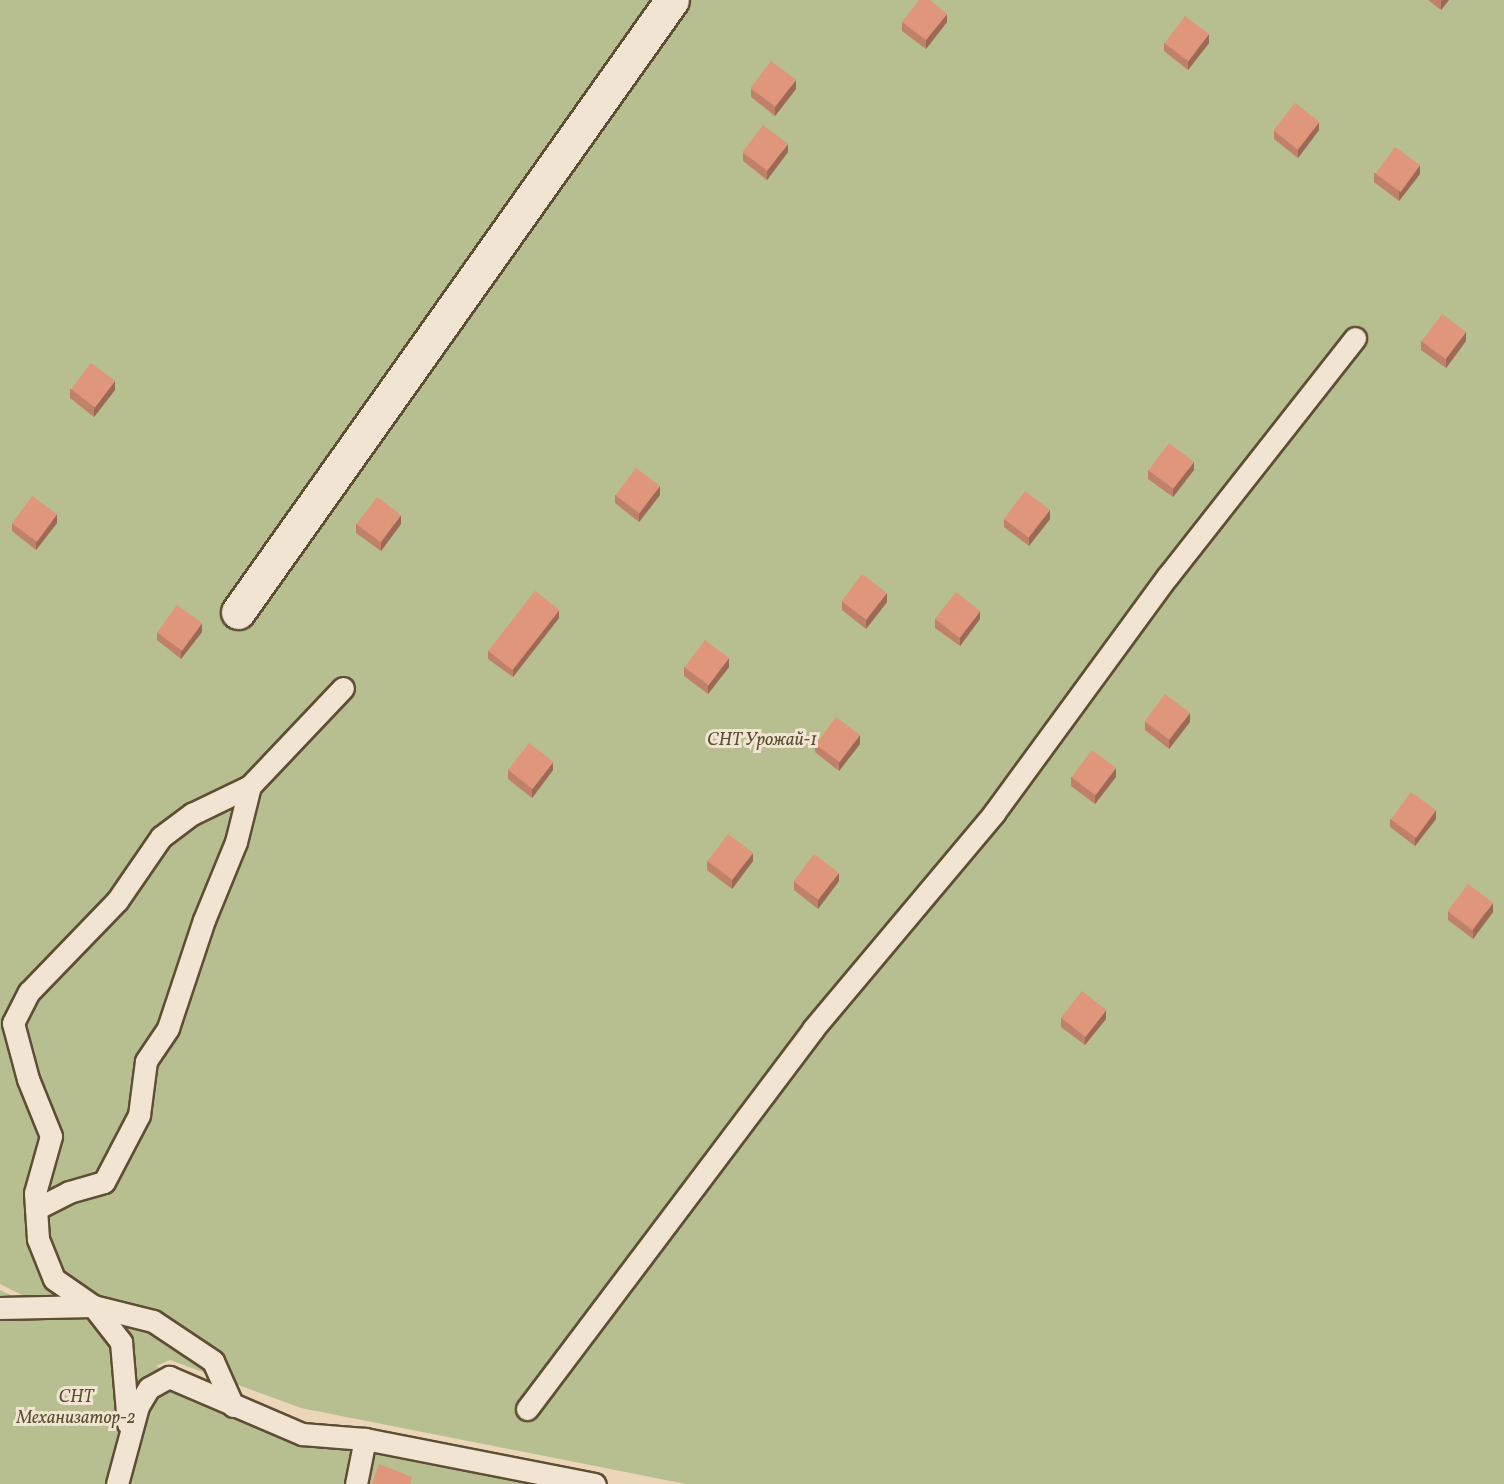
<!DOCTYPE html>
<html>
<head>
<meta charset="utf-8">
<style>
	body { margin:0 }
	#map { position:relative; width:1504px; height:1484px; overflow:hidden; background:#ebd6b9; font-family:Vollkorn,serif }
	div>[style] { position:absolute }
	.green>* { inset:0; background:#b7be8f }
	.roads { filter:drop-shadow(2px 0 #5e4e34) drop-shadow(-2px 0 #5e4e34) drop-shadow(0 2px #5e4e34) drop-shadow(0 -2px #5e4e34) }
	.service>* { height:21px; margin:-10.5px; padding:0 10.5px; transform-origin:10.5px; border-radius:10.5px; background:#f2e4d2 }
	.minor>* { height:33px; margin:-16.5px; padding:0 16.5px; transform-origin:16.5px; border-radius:16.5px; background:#f2e4d2 }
	.wall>* { inset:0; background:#c0816a }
	.shaded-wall>* { inset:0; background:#9c6956 }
	.building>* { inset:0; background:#df967b; transform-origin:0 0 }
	span { translate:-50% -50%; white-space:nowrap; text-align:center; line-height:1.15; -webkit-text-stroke:6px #f2e4d2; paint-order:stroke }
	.park-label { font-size:18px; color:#584f30; font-style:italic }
</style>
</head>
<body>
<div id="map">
	<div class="green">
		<div style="clip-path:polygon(0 0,1504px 0,1504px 1484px,686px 1484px,301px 1408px,170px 1360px,156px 1366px,298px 1440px,533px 1484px,0 1484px,0 1290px,48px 1313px,42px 1305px,0 1284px)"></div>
	</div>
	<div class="roads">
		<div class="service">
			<div style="left:36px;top:1209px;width:37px;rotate:-27deg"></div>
			<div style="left:69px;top:1192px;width:36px;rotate:-16deg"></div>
			<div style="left:104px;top:1182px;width:76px;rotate:-62.4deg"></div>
			<div style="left:139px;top:1115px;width:54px;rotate:-82.6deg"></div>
			<div style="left:146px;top:1061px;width:40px;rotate:-56deg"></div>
			<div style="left:168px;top:1028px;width:114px;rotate:-71.6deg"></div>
			<div style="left:204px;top:920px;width:84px;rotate:-67.7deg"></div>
			<div style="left:236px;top:842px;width:58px;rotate:-76deg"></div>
			<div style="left:0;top:1308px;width:93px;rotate:-1.2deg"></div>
			<div style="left:93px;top:1306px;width:46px;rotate:52.1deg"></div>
			<div style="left:121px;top:1342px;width:82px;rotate:85.1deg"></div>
			<div style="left:233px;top:1406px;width:49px;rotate:-114deg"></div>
			<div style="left:213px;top:1361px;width:72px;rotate:-146.3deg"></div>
			<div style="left:153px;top:1321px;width:62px;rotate:-166deg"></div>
			<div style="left:93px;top:1306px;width:47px;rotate:-145.3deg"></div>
			<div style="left:54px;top:1279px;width:43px;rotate:-111.8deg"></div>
			<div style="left:38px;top:1239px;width:46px;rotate:-93.7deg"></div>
			<div style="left:35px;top:1193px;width:59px;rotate:-74.3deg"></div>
			<div style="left:51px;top:1136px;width:61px;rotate:-112deg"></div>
			<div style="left:28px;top:1079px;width:58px;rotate:-105deg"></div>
			<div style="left:13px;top:1023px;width:35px;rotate:-63deg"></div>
			<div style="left:29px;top:992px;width:127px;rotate:-46deg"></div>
			<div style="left:117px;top:901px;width:78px;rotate:-55.5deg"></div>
			<div style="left:161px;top:837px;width:39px;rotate:-37deg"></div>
			<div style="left:192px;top:814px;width:64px;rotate:-25.8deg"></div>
			<div style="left:250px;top:786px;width:135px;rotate:-46.5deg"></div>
			<div style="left:527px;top:1409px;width:476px;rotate:-53deg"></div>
			<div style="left:813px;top:1029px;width:282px;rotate:-50deg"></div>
			<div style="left:994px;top:813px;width:293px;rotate:-53.8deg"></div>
			<div style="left:1167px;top:577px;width:304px;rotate:-51.8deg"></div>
			<div style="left:117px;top:1484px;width:81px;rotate:-74.9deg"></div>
			<div style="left:138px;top:1406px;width:21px;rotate:-59deg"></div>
			<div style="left:149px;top:1388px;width:23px;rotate:-29deg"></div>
			<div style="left:169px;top:1377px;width:145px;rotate:23.2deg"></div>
			<div style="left:302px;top:1434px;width:63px;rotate:4.5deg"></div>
			<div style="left:365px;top:1439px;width:234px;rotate:11.1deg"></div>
			<div style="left:356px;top:1484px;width:46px;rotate:-78.7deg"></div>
		</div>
		<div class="minor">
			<div style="left:238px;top:612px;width:750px;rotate:-54.66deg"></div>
		</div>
	</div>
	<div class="wall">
		<div style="clip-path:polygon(1428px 0,1449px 0,1441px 10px)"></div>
		<div style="clip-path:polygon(902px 22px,947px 22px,926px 49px,902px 31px)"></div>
		<div style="clip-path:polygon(1164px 43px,1209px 43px,1188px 70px,1164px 51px)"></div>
		<div style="clip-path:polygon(751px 88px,796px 89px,775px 116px,751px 97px)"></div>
		<div style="clip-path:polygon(1319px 130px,1298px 158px,1274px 139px,1274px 131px)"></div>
		<div style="clip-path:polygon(743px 152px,788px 152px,767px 180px,743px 161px)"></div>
		<div style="clip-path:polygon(1374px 173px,1420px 174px,1399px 201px,1374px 182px)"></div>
		<div style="clip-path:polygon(1421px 341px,1466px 341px,1446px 368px,1421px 350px)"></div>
		<div style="clip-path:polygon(70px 389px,115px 390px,94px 417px,70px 398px)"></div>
		<div style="clip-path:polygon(1148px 470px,1194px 470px,1173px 497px,1148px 479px)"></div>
		<div style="clip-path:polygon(615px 495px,660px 495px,639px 522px,615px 503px)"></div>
		<div style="clip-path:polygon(1004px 519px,1050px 519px,1029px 546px,1004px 527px)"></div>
		<div style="clip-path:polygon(12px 523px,57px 523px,36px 550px,12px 531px)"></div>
		<div style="clip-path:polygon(356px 524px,401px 524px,381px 551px,356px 533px)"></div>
		<div style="clip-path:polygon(842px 602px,887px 602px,866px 629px,842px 610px)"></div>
		<div style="clip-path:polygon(559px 618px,513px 677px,488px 659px,488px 651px)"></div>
		<div style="clip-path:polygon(935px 619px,980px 619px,960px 646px,935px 628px)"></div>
		<div style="clip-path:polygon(157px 632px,202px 632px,181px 659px,157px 640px)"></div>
		<div style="clip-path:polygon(684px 667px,729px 667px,708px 694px,684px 676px)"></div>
		<div style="clip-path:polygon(1145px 722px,1190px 722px,1169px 749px,1145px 730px)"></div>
		<div style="clip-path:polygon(815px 744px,860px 744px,839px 771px,815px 752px)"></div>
		<div style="clip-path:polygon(508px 770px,553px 770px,532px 798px,508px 779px)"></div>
		<div style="clip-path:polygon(1071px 777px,1116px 777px,1095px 804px,1071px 786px)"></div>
		<div style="clip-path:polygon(1390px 819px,1436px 819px,1415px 846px,1390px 827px)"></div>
		<div style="clip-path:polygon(707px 861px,753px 861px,732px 889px,707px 870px)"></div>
		<div style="clip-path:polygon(794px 881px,839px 881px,818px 909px,794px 890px)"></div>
		<div style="clip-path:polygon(1448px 912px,1493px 912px,1473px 939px,1448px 920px)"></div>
		<div style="clip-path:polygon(1061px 1018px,1106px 1019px,1085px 1045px,1061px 1027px)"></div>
	</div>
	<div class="shaded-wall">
		<div style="clip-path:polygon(1443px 0,1449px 0,1441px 10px,1441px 1px)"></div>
		<div style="clip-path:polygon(947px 14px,947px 22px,926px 49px,926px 40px)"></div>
		<div style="clip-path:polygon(1209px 34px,1209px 43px,1188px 70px,1188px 61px)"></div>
		<div style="clip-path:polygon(796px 80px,796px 89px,775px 116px,775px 107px)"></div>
		<div style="clip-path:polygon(1319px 122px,1319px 130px,1298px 158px,1298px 149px)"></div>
		<div style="clip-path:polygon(788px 144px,788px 152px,767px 180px,767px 171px)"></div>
		<div style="clip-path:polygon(1420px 165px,1420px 174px,1399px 201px,1399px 192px)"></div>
		<div style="clip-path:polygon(1466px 332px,1466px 341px,1446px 368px,1446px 359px)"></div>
		<div style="clip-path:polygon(115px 381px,115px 390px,94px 417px,94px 408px)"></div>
		<div style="clip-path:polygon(1194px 462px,1194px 470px,1173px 497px,1173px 489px)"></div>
		<div style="clip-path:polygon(660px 486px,660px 495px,639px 522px,639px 513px)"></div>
		<div style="clip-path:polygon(1050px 510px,1050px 519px,1029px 546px,1029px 537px)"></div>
		<div style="clip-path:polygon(57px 514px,57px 523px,36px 550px,36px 541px)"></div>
		<div style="clip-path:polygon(401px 515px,401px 524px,381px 551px,381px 543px)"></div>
		<div style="clip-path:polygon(887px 593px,887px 602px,866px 629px,866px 620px)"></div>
		<div style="clip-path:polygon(559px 610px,559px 618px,513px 677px,513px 669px)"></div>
		<div style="clip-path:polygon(980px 611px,980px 619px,960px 646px,960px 638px)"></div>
		<div style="clip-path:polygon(202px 623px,202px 632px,181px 659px,181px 651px)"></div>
		<div style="clip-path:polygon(729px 658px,729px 667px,708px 694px,708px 686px)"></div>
		<div style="clip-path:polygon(1190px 713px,1190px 722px,1169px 749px,1169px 740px)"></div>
		<div style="clip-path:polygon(860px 735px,860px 744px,839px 771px,839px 762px)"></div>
		<div style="clip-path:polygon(553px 762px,553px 770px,532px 798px,532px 789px)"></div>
		<div style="clip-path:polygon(1116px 768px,1116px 777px,1095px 804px,1095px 795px)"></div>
		<div style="clip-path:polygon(1436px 810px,1436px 819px,1415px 846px,1415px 838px)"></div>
		<div style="clip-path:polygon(753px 853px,753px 861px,732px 889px,732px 880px)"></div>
		<div style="clip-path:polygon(839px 873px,839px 881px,818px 909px,818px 900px)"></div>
		<div style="clip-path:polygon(1493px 903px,1493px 912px,1473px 939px,1473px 930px)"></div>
		<div style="clip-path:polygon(1106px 1010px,1106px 1019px,1085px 1045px,1085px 1036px)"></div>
	</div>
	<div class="building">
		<div style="clip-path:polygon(919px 0,930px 0,947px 14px,926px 40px,902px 22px)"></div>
		<div style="left:1185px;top:16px;width:30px;height:34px;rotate:37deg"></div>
		<div style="left:771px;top:61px;width:31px;height:34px;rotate:37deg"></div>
		<div style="left:1295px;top:103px;width:31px;height:35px;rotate:38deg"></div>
		<div style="left:763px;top:125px;width:31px;height:34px;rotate:37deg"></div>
		<div style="left:1395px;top:147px;width:31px;height:33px;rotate:36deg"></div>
		<div style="left:1442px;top:314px;width:30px;height:34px;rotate:37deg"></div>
		<div style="left:91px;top:363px;width:30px;height:33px;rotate:37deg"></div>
		<div style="left:1169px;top:443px;width:31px;height:34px;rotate:37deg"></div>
		<div style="left:636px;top:468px;width:30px;height:34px;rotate:37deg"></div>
		<div style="left:1025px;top:491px;width:31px;height:35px;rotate:37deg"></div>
		<div style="left:32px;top:496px;width:31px;height:34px;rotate:36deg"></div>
		<div style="left:377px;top:497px;width:30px;height:34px;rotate:37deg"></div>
		<div style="left:862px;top:574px;width:31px;height:34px;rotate:37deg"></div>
		<div style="left:535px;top:591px;width:31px;height:76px;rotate:38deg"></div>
		<div style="left:956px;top:592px;width:31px;height:34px;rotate:38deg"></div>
		<div style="left:177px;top:605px;width:31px;height:34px;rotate:36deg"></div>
		<div style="left:705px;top:640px;width:30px;height:34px;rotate:37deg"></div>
		<div style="left:1165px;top:694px;width:31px;height:34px;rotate:37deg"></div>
		<div style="left:836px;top:717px;width:30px;height:34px;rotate:37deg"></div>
		<div style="left:529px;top:743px;width:31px;height:34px;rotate:38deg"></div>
		<div style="left:1092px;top:750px;width:30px;height:34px;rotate:37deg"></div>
		<div style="left:1411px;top:792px;width:31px;height:34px;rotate:36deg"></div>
		<div style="left:728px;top:834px;width:31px;height:34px;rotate:37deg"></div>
		<div style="left:814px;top:854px;width:31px;height:34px;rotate:37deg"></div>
		<div style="left:1468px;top:884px;width:31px;height:34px;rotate:37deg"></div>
		<div style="left:1082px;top:991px;width:31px;height:34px;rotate:38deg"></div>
		<div style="clip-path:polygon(379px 1464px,412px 1477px,410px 1484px,372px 1484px)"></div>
	</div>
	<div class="park-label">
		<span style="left:762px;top:741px">СНТ Урожай-1</span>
		<span style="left:76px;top:1409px">СНТ<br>Механизатор-2</span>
	</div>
</div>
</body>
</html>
